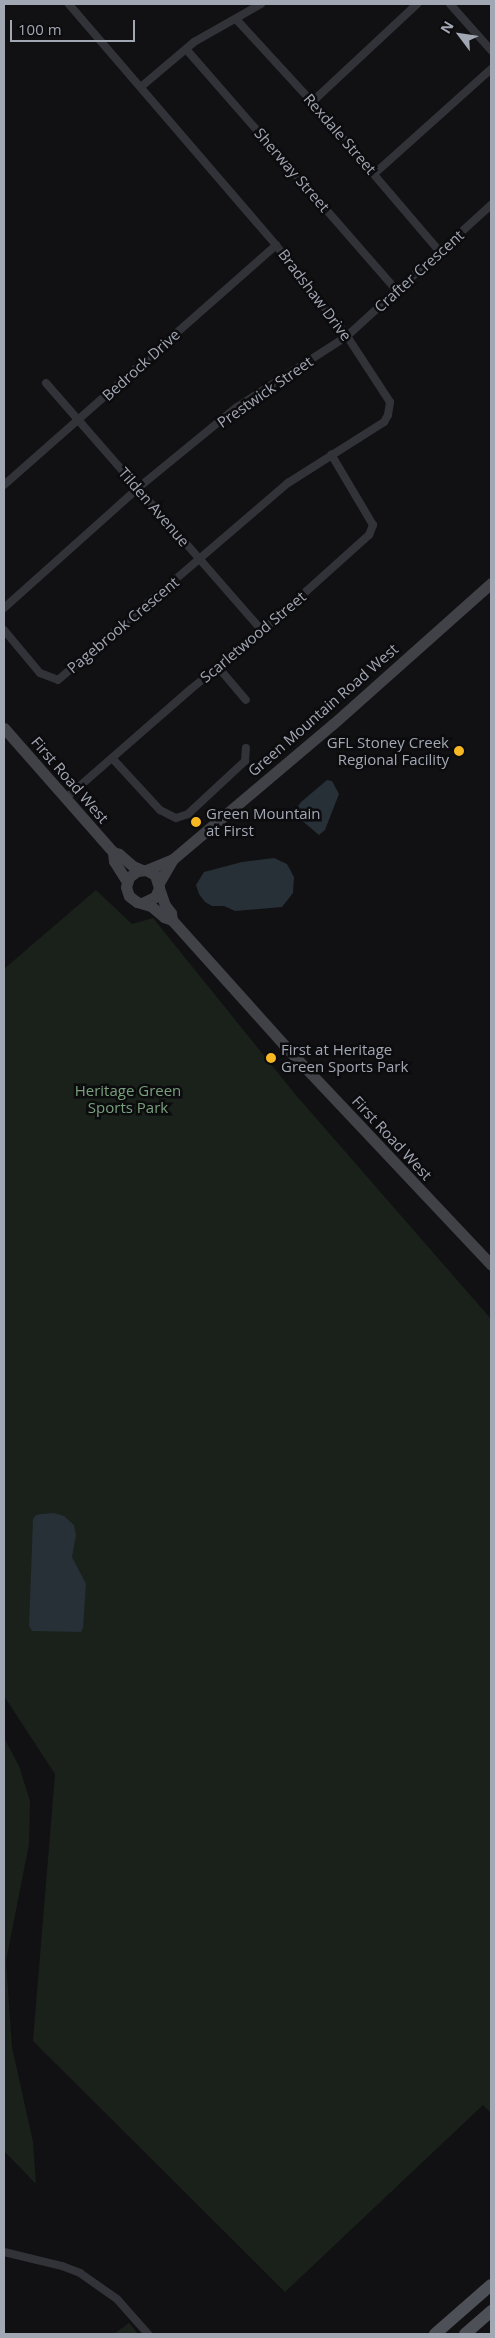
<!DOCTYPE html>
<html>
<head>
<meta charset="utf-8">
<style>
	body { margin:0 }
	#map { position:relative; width:495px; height:2338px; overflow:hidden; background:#111113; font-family:"Open Sans",sans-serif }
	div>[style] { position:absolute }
	.green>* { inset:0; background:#19211a }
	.water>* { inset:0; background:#272f37 }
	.street>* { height:8px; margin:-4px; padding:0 4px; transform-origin:4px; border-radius:4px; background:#323338 }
	.secondary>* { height:11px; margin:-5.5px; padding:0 5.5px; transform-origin:5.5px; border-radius:5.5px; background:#404248 }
	.primary>* { height:12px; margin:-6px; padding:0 6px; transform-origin:6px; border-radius:6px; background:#4e5057 }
	.dots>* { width:14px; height:14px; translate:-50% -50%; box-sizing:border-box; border:2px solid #0c0c0e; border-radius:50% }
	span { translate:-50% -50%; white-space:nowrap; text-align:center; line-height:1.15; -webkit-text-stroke:5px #0c0c0e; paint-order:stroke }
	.street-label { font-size:15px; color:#a2a7b4 }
	.poi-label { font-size:15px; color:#a2a7b4 }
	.right { translate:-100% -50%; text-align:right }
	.left { translate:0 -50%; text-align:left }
	.park-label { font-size:15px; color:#78a07c }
	.frame { position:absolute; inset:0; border:5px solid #a2a7b4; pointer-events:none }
	.north { position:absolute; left:435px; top:10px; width:50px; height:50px; -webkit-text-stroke:4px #0c0c0e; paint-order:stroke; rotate:301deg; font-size:14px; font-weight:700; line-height:20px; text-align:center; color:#a2a7b4 }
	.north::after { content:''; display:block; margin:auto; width:18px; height:22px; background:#a2a7b4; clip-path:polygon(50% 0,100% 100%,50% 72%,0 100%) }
	.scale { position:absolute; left:10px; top:20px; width:125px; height:22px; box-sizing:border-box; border:2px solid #a2a7b4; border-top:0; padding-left:6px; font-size:15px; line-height:18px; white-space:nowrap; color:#a2a7b4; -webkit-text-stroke:4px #0c0c0e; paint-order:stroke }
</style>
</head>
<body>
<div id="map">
	<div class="green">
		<div style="clip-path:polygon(96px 890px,132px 924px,153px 918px,295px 1094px,491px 1319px,491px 2113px,483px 2105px,285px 2292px,33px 2041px,55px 1774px,4px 1696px,4px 969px)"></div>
		<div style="clip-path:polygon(4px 1738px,19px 1766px,30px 1801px,29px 1844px,6px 1961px,12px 2047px,33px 2142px,36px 2184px,4px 2151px)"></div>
		<div style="clip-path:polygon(129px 2323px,138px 2334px,114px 2334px)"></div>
	</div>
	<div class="water">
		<div style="clip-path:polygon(327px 780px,332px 781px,339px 794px,325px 830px,319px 835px,293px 813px,301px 802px)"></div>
		<div style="clip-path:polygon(274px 858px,287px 864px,294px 877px,293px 893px,282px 907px,235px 911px,224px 906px,212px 906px,205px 902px,199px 894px,196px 885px,204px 872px,242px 862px)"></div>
		<div style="clip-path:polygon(54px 1513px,64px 1516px,74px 1525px,76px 1535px,72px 1557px,86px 1584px,83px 1628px,81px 1632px,32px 1631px,29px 1626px,33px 1519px,36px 1515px,41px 1514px)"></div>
	</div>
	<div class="street">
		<div style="left:450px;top:4px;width:62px;rotate:48.3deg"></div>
		<div style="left:236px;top:19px;width:113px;rotate:47.5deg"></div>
		<div style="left:312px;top:102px;width:197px;rotate:49.5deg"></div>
		<div style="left:186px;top:49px;width:321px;rotate:48.9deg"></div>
		<div style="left:142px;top:86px;width:68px;rotate:-40.2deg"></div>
		<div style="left:194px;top:42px;width:77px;rotate:-29.6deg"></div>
		<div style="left:312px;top:102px;width:144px;rotate:-43deg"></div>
		<div style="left:374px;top:174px;width:157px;rotate:-41.9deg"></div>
		<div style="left:46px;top:383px;width:329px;rotate:48.9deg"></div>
		<div style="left:4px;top:485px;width:363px;rotate:-41.4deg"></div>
		<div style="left:4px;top:608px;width:180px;rotate:-41.8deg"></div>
		<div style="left:138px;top:488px;width:128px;rotate:-39.3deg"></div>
		<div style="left:237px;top:407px;width:131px;rotate:-32.8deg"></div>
		<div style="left:347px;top:336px;width:195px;rotate:-42.3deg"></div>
		<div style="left:4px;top:630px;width:56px;rotate:50.1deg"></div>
		<div style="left:40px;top:673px;width:19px;rotate:21deg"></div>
		<div style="left:58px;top:680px;width:303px;rotate:-40.6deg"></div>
		<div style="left:288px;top:483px;width:114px;rotate:-32.4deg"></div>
		<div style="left:384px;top:422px;width:8px;rotate:-60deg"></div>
		<div style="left:388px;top:415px;width:13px;rotate:-81deg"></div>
		<div style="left:390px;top:402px;width:79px;rotate:-123.1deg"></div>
		<div style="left:347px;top:336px;width:115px;rotate:-128deg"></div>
		<div style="left:276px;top:245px;width:318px;rotate:-130.7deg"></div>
		<div style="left:218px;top:667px;width:43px;rotate:49.7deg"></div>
		<div style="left:112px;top:758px;width:71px;rotate:47.3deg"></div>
		<div style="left:160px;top:810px;width:18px;rotate:27deg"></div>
		<div style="left:176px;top:818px;width:13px;rotate:-18deg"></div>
		<div style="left:188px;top:814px;width:78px;rotate:-42.9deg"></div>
		<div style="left:245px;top:761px;width:13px;rotate:-86deg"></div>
		<div style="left:66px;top:798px;width:166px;rotate:-41.1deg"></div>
		<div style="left:191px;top:689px;width:92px;rotate:-39.2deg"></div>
		<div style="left:262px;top:631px;width:144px;rotate:-41.9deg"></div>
		<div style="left:369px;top:535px;width:11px;rotate:-68deg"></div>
		<div style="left:373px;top:525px;width:82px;rotate:-120.6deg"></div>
		<div style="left:4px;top:2252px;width:60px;rotate:13.6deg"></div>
		<div style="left:62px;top:2266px;width:19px;rotate:21deg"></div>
		<div style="left:80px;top:2273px;width:45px;rotate:35.1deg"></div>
		<div style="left:117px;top:2299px;width:47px;rotate:48.5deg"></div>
	</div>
	<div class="secondary">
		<div style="left:4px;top:728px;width:165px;rotate:48.7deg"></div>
		<div style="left:113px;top:852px;width:6px;rotate:18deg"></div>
		<div style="left:119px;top:854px;width:18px;rotate:41deg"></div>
		<div style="left:133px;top:866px;width:10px;rotate:24deg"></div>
		<div style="left:113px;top:852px;width:9px;rotate:84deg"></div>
		<div style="left:114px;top:861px;width:25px;rotate:58deg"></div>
		<div style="left:146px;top:870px;width:29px;rotate:-22deg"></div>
		<div style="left:173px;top:859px;width:209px;rotate:-40.2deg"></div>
		<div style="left:333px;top:724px;width:212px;rotate:-41.7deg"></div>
		<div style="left:159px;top:883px;width:28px;rotate:-60deg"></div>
		<div style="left:159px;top:888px;width:18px;rotate:71deg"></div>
		<div style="left:165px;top:905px;width:10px;rotate:53deg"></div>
		<div style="left:171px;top:913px;width:7px;rotate:82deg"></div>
		<div style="left:172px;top:920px;width:168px;rotate:48.1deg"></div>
		<div style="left:284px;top:1045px;width:302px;rotate:46.7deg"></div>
		<div style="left:142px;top:903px;width:14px;rotate:-25deg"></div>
		<div style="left:155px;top:897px;width:10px;rotate:-66deg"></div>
		<div style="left:159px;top:888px;width:14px;rotate:-107deg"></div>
		<div style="left:155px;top:875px;width:10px;rotate:-151deg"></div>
		<div style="left:146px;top:870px;width:9px;rotate:174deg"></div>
		<div style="left:137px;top:871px;width:10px;rotate:143deg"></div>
		<div style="left:129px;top:877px;width:10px;rotate:107deg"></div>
		<div style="left:126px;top:887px;width:9px;rotate:72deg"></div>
		<div style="left:129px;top:896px;width:10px;rotate:37deg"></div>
		<div style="left:137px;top:902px;width:15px;rotate:16deg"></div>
		<div style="left:151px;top:906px;width:17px;rotate:40deg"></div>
		<div style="left:164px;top:917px;width:9px;rotate:21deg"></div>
	</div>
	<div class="primary">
		<div style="left:435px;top:2334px;width:74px;rotate:-41.2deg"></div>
		<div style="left:465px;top:2334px;width:35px;rotate:-41deg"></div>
	</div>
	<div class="dots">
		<div style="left:459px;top:751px;background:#f8b824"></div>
		<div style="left:196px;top:822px;background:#f8b824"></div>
		<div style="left:271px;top:1058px;background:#f8b824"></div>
	</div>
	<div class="street-label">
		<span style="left:340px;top:134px;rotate:49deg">Rexdale Street</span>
		<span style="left:292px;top:170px;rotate:49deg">Sherway Street</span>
		<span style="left:419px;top:271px;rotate:-42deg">Crafter Crescent</span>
		<span style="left:315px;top:295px;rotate:53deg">Bradshaw Drive</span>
		<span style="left:141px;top:365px;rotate:-42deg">Bedrock Drive</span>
		<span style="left:265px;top:392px;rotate:-35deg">Prestwick Street</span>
		<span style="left:154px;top:507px;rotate:49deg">Tilden Avenue</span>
		<span style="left:123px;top:625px;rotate:-40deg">Pagebrook Crescent</span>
		<span style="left:253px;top:637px;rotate:-40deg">Scarletwood Street</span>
		<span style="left:323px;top:710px;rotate:-41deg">Green Mountain Road West</span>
		<span style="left:70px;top:780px;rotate:49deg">First Road West</span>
		<span style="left:392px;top:1138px;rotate:47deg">First Road West</span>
	</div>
	<div class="poi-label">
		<span class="right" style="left:449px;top:751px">GFL Stoney Creek<br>Regional Facility</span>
		<span class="left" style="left:206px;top:822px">Green Mountain<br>at First</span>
		<span class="left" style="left:281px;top:1058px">First at Heritage<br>Green Sports Park</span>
	</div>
	<div class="park-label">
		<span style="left:128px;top:1099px">Heritage Green<br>Sports Park</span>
	</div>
	<div class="frame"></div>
	<div class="north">N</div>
	<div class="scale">100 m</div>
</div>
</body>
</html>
